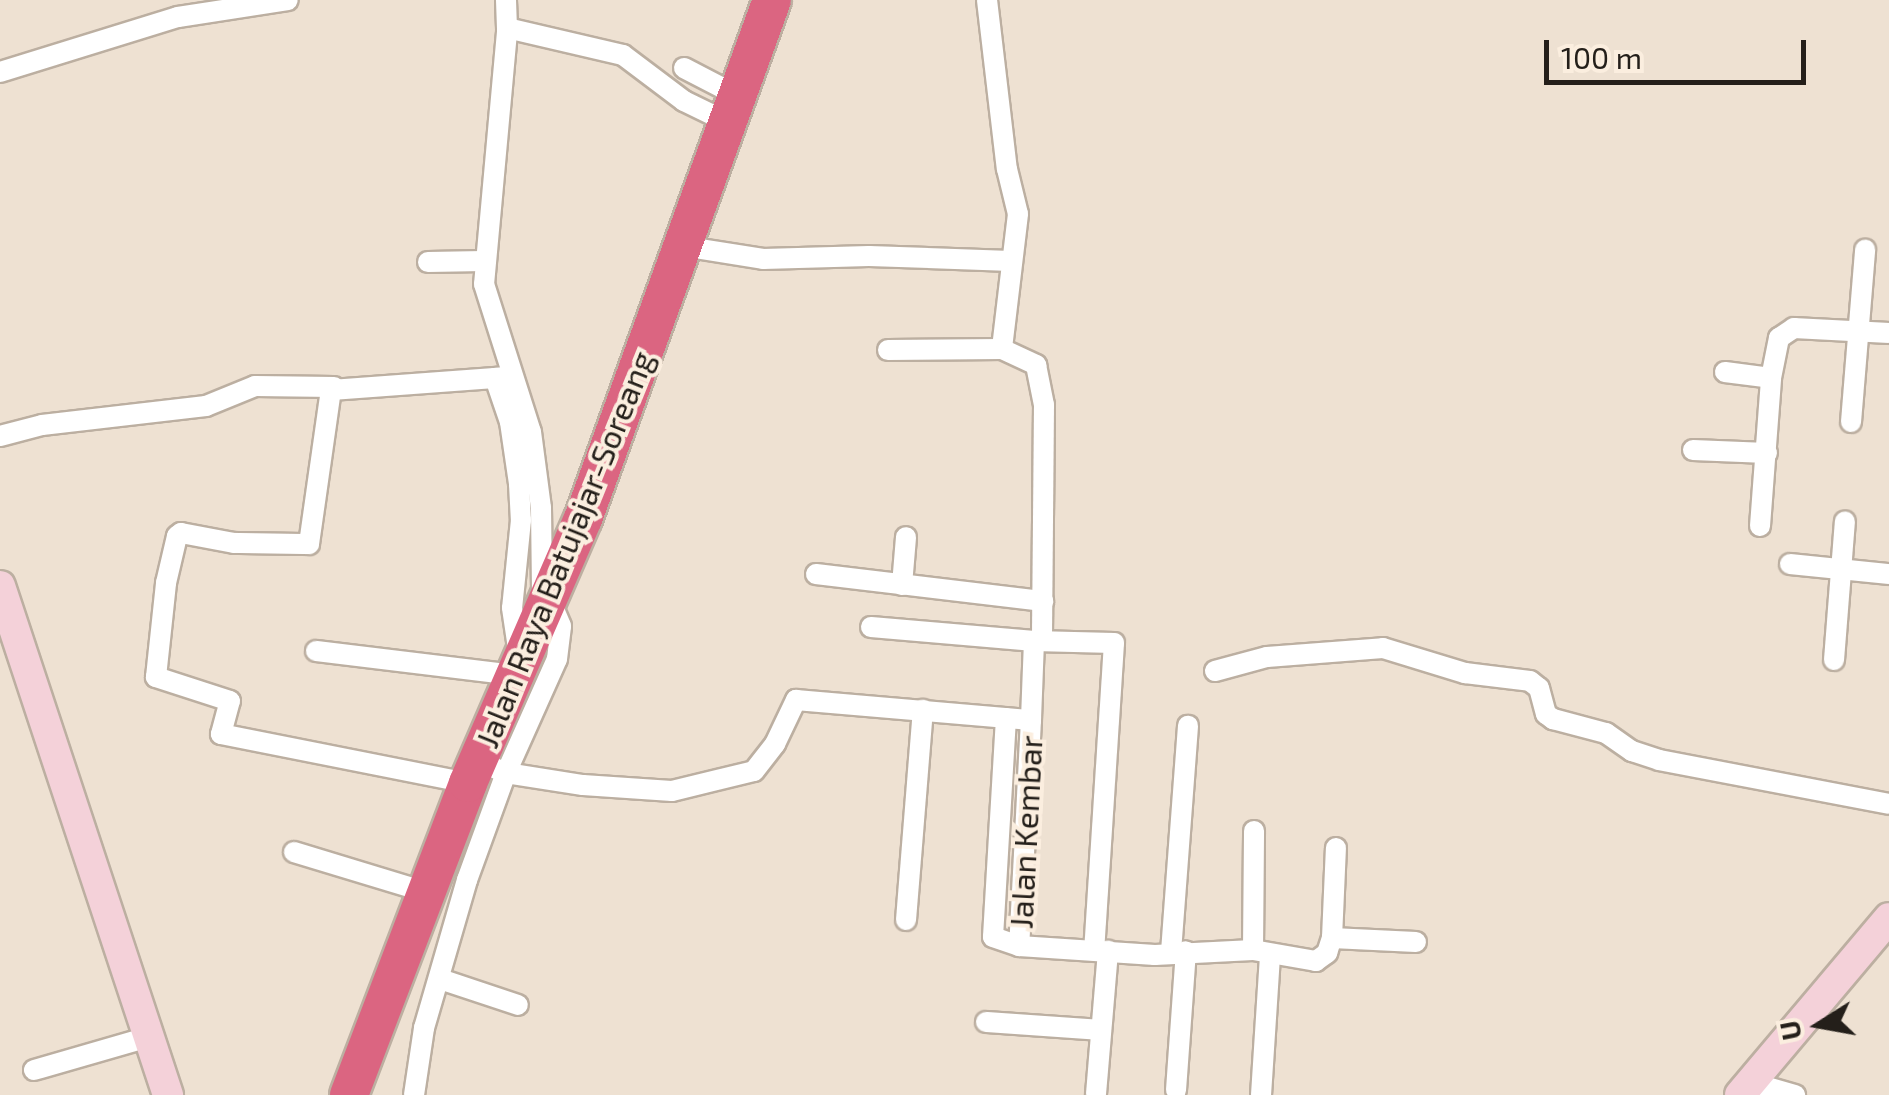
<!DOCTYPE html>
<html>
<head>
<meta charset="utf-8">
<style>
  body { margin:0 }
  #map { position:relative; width:1889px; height:1095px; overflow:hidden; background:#eee1d2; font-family:"Exo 2",sans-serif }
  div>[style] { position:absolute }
  .roads { filter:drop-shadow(2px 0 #bcafa1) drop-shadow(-2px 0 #bcafa1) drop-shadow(0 2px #bcafa1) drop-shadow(0 -2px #bcafa1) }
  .street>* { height:20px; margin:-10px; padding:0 10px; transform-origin:10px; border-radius:10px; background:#fff }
  .secondary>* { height:30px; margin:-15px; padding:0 15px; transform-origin:15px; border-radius:15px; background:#f4d1d9 }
  .highway>* { height:38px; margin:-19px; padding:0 19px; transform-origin:19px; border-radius:19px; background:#db6581 }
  span { translate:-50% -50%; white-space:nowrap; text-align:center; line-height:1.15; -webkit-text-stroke:8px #fbeedf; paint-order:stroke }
  .street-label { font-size:32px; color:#241f1a }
  .north { position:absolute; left:1769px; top:975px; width:100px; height:100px; -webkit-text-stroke:8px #fbeedf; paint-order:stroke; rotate:259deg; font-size:28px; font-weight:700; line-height:40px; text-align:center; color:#241f1a }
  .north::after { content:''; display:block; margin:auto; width:35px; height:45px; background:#241f1a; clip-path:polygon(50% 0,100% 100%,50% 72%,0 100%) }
  .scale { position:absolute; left:1544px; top:40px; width:262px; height:45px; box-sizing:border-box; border:5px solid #241f1a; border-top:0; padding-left:12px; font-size:30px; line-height:35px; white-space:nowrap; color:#241f1a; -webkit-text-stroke:8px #fbeedf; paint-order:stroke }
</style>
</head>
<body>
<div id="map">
  <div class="roads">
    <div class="street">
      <i style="left:506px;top:0;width:32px;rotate:88deg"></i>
      <i style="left:507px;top:32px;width:253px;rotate:95.2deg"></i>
      <i style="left:484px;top:284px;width:155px;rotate:72.4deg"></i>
      <i style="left:531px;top:432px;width:77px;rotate:82.5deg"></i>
      <i style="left:541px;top:508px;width:80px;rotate:89.3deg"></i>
      <i style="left:987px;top:0;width:170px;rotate:83.3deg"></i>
      <i style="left:1007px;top:169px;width:46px;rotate:76.3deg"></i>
      <i style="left:1018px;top:214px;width:136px;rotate:96.8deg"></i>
      <i style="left:507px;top:28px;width:119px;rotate:13.1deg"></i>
      <i style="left:623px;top:55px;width:76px;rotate:37deg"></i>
      <i style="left:684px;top:101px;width:48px;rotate:26deg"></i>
      <i style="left:684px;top:68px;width:59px;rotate:27.4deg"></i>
      <i style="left:0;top:72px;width:186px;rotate:-17.2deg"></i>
      <i style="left:178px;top:17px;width:111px;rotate:-8.8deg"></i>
      <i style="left:682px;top:246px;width:82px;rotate:9.1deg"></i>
      <i style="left:763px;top:259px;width:106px;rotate:-1.6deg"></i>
      <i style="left:869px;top:256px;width:142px;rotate:2deg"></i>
      <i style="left:428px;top:262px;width:56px;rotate:-1deg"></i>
      <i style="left:888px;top:350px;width:114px;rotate:-0.5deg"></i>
      <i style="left:1002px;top:349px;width:38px;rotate:25deg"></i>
      <i style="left:1036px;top:365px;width:41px;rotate:78.7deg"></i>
      <i style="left:1044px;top:405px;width:236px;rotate:90.5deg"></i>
      <i style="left:1725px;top:372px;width:46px;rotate:7.4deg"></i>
      <i style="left:505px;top:377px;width:10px;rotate:174deg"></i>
      <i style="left:495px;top:378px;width:46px;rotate:71.2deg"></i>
      <i style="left:510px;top:422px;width:63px;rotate:81.7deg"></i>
      <i style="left:519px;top:484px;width:36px;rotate:87deg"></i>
      <i style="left:521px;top:520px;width:88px;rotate:95.8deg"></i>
      <i style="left:512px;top:608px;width:48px;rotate:81.5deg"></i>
      <i style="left:1851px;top:422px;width:173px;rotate:-85.3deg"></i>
      <i style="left:0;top:436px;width:43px;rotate:-14.7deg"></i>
      <i style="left:42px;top:425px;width:165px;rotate:-6.6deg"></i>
      <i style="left:206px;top:406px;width:53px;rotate:-22.2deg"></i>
      <i style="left:255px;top:386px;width:79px;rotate:0.7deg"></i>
      <i style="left:1693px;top:450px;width:74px;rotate:2.3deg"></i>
      <i style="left:1760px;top:526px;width:148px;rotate:-85.7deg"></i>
      <i style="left:1771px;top:378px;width:41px;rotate:-78.7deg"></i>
      <i style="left:1779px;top:338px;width:18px;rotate:-34deg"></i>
      <i style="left:1794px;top:328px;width:95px;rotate:3deg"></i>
      <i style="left:1790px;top:564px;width:100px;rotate:5.8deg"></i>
      <i style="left:816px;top:574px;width:229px;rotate:6.8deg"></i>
      <i style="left:902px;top:585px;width:48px;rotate:-85.2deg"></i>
      <i style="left:871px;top:627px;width:164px;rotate:4.9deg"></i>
      <i style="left:1034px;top:641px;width:79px;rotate:92.2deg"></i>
      <i style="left:1034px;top:641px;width:80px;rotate:1.4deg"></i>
      <i style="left:1114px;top:643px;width:308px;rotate:93.7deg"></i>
      <i style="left:316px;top:651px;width:198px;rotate:6.9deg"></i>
      <i style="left:1834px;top:660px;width:139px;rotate:-85.5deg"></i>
      <i style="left:1215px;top:671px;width:54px;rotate:-15.1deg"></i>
      <i style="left:1267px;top:657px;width:116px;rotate:-4.4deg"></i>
      <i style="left:1383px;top:648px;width:86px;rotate:17deg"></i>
      <i style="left:1465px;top:673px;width:65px;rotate:7deg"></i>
      <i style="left:1530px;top:681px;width:11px;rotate:38deg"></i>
      <i style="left:1539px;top:688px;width:27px;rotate:75deg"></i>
      <i style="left:1546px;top:714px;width:9px;rotate:36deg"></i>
      <i style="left:1553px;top:719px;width:55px;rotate:14.8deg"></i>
      <i style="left:1606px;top:733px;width:32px;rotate:35deg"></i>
      <i style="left:1632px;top:751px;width:28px;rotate:18deg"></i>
      <i style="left:1659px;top:760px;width:234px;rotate:10.8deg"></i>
      <i style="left:1006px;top:718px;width:219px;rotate:93.4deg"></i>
      <i style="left:993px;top:937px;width:28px;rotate:19deg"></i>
      <i style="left:478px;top:761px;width:30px;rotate:23deg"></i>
      <i style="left:506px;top:773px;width:78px;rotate:8.9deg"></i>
      <i style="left:583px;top:785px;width:89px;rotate:3.9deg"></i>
      <i style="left:672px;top:791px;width:84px;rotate:-13.7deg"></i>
      <i style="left:754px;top:771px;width:34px;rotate:-52deg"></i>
      <i style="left:775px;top:744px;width:49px;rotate:-64.5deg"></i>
      <i style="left:796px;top:700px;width:236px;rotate:4.9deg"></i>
      <i style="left:1031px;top:720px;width:226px;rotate:93deg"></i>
      <i style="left:1019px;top:946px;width:136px;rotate:3.8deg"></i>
      <i style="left:1155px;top:955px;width:98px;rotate:-2.9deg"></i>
      <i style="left:1253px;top:950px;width:64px;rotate:9.9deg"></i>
      <i style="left:1316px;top:961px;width:14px;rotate:-36deg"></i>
      <i style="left:1327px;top:953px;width:16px;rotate:-72deg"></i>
      <i style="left:1332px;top:938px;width:90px;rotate:-87.5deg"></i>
      <i style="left:468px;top:783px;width:252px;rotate:-168.8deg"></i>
      <i style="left:221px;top:734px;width:34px;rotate:-75deg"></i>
      <i style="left:230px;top:701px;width:78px;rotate:-162deg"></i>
      <i style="left:156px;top:677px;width:95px;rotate:-83.9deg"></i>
      <i style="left:166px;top:583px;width:48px;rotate:-76.8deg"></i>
      <i style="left:177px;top:536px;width:5px;rotate:-37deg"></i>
      <i style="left:181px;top:533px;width:54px;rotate:10.7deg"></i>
      <i style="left:234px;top:543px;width:75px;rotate:0.8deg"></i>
      <i style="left:309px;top:544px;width:156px;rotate:-81.9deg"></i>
      <i style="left:331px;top:390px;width:164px;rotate:-4.2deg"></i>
      <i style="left:294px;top:852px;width:138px;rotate:16.9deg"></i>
      <i style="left:906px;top:920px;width:211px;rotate:-85.4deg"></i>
      <i style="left:1332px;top:938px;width:84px;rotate:2.7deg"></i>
      <i style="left:1253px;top:950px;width:119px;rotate:-89.5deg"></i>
      <i style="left:1171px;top:952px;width:227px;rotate:-85.7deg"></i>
      <i style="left:440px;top:979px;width:82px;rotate:18.4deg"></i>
      <i style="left:986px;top:1022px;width:113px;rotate:4deg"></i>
      <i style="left:34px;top:1070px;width:116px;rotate:-16.1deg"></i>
      <i style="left:1750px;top:1082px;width:47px;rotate:16.1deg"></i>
      <i style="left:1176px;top:1090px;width:139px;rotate:-85.9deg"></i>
      <i style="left:1096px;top:1094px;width:144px;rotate:-85.2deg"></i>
      <i style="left:414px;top:1095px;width:68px;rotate:-81.5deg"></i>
      <i style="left:424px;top:1028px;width:154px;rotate:-73.8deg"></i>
      <i style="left:467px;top:880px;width:114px;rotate:-70deg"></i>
      <i style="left:506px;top:773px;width:125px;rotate:-65.9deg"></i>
      <i style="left:557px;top:659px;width:33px;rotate:-83deg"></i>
      <i style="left:561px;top:626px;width:28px;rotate:-113deg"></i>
      <i style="left:1261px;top:1095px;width:139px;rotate:-86.3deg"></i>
    </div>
    <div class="secondary">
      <i style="left:0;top:586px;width:536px;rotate:71.73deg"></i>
      <i style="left:1740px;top:1095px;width:231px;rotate:-49.9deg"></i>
    </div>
    <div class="highway">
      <i style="left:349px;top:1095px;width:334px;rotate:-69.1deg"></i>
      <i style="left:468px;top:783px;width:288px;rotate:-66.5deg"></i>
      <i style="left:583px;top:519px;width:552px;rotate:-69.99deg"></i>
    </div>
  </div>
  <div class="street-label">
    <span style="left:564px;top:549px;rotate:-68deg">Jalan Raya Batujajar-Soreang</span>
    <span style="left:1025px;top:832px;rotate:-87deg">Jalan Kembar</span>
  </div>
  <div class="north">U</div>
  <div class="scale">100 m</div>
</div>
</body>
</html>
